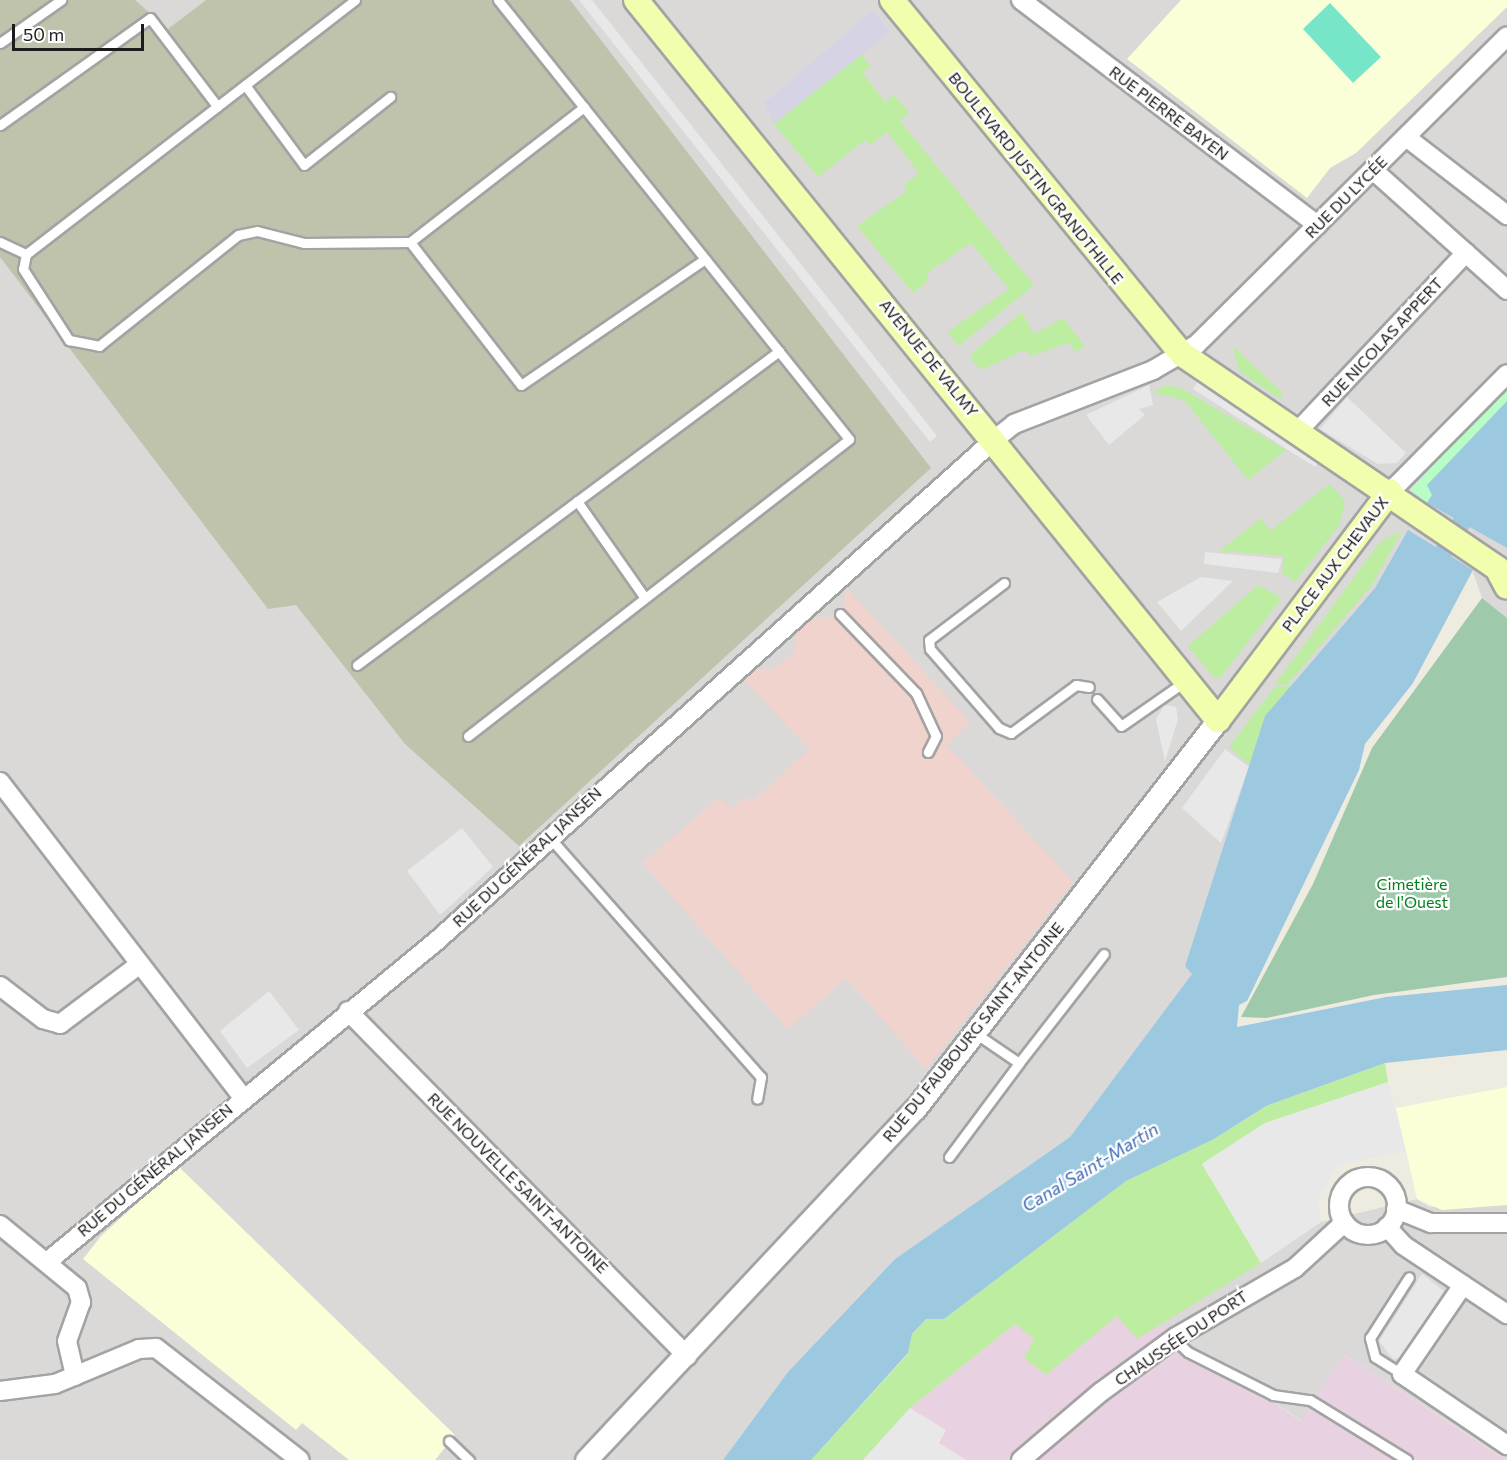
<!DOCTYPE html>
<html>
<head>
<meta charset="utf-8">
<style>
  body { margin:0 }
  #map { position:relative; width:1507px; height:1460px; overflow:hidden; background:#eeebe0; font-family:Commissioner,sans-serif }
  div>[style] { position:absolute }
  .residential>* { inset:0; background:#dad9d8 }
  .commercial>* { inset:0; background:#f1d3cd }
  .industrial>* { inset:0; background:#e8d1e1 }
  .education>* { inset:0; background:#faffd8 }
  .construction>* { inset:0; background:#c0c3ab }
  .grass>* { inset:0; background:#bdeda1 }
  .cemetery>* { inset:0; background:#9fc9ab }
  .park>* { inset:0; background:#b8fdc6 }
  .pitch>* { inset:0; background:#77e5c7 }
  .parking>* { inset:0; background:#e8e8e8 }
  .plaza>* { inset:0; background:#d6d4e4 }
  .water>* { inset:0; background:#9cc8e0 }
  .canal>* { height:18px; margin:-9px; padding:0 9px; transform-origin:9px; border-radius:9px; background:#9cc8e0 }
  .roads { filter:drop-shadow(2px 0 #a3a3a3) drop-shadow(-2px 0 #a3a3a3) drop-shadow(0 2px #a3a3a3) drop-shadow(0 -2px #a3a3a3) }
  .service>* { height:9px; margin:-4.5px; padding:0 4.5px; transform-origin:4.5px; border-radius:4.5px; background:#fff }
  .minor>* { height:18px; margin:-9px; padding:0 9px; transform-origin:9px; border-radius:9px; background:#fff }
  .minor>.ring { margin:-9px; padding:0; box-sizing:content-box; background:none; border:18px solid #fff; border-radius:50% }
  .tertiary>* { height:21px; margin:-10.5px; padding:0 10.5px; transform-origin:10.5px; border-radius:10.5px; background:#fff }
  .secondary>* { height:24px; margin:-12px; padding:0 12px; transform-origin:12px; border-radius:12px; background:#f1feae }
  span { translate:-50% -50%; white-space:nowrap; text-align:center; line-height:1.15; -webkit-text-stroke:4.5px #fff; paint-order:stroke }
  .street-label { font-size:16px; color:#1c1c1c }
  .park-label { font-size:16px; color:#03801c }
  .water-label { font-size:18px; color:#416cb2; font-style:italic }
  .scale { position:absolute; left:12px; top:24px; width:132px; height:27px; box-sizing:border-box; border:3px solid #1c1c1c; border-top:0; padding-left:8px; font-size:18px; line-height:21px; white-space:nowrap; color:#1c1c1c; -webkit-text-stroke:4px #fff; paint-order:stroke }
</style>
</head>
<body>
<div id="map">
  <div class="residential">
    <i style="clip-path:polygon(0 0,1507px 0,1507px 618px,1482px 598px,1472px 570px,1408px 531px,1375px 588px,1265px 716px,1185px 966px,1193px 973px,1070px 1137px,895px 1259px,788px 1372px,723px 1460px,0 1460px)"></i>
    <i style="clip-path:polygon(1417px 1199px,1429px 1207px,1507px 1205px,1507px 1460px,1345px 1355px,1302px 1421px,1160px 1327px,1321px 1222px)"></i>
  </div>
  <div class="commercial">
    <i style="clip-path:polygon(846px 587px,970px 722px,947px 745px,1073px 882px,926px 1069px,846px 978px,788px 1029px,643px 863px,720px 797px,731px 809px,746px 796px,752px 802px,809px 749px,744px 680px,754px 670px,774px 670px,795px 651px,795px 633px,812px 617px,831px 617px,844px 605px)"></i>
  </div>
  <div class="industrial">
    <i style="clip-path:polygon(1256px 1265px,1161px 1327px,1301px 1421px,1345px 1355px,1506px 1460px,863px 1460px,910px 1408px,1016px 1323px)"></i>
  </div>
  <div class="education">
    <i style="clip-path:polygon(1181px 0,1507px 0,1507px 7px,1356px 153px,1330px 168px,1307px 198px,1127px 59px)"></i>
    <i style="clip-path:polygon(1507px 1087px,1507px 1205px,1442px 1210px,1417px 1199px,1396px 1108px)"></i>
    <i style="clip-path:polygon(178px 1166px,455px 1435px,435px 1460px,349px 1460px,302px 1423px,296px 1430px,83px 1259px,101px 1236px)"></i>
  </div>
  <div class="construction">
    <i style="clip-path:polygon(0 0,135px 0,168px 29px,206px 0,570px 0,931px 468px,519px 846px,405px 744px,296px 605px,268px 609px,0 257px)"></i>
  </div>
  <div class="grass">
    <i style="clip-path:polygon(860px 51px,870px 66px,863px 73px,885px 102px,894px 95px,909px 112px,900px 121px,1034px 285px,959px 346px,947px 332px,1009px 289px,971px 243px,927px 273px,928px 281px,913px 293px,857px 226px,907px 191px,903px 186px,919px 173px,887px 132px,870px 145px,865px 140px,818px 177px,774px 124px)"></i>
    <i style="clip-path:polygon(1022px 312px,1034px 334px,1063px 318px,1085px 346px,1076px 352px,1068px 343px,1032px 356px,1025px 350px,980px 370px,969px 356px)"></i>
    <i style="clip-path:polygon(1232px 345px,1284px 394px,1280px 399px,1239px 371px)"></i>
    <i style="clip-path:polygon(1166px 385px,1181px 388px,1286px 450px,1248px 480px,1184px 400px,1153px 393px)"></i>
    <i style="clip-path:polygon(1329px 484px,1345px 501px,1340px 524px,1295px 582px,1282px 573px,1284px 556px,1219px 551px,1261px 518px,1270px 531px)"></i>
    <i style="clip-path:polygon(1402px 531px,1372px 585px,1288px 684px,1274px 686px,1380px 542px)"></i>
    <i style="clip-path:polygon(1258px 585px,1282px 598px,1220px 678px,1214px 678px,1188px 646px)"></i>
    <i style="clip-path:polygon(1288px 686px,1317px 690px,1259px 773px,1229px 747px,1274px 688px)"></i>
    <i style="clip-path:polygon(1385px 1063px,1388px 1082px,1265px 1123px,1202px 1164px,1261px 1263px,1137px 1339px,1117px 1316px,1046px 1375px,1024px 1358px,1034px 1339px,1015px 1324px,910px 1408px,863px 1460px,811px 1460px,908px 1354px,912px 1334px,926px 1319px,944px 1319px,1126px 1181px,1214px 1139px,1266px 1106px)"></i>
  </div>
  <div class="cemetery">
    <i style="clip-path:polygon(1482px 598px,1507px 618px,1507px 977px,1374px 995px,1266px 1018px,1241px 1017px,1313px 884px,1372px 748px)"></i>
  </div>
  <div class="park">
    <i style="clip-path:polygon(1507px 386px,1507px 402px,1427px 503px,1410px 490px)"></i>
  </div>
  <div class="pitch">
    <i style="clip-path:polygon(1330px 3px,1381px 57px,1353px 83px,1303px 29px)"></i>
  </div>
  <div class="parking">
    <i style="clip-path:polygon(579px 0,592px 0,937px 436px,930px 442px)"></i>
    <i style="clip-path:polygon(1200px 378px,1322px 456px,1315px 467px,1193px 389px)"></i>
    <i style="clip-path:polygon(1149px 385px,1153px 405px,1139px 409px,1145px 415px,1109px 445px,1086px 415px)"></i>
    <i style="clip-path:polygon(1347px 397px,1406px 453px,1397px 463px,1378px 464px,1320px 429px)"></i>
    <i style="clip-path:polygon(1205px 552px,1282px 559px,1278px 573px,1204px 564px)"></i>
    <i style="clip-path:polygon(1201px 577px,1233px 581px,1181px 631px,1157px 602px)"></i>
    <i style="clip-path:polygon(1164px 705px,1176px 707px,1178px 719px,1165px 761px,1156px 720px)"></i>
    <i style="clip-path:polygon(1225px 749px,1249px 767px,1221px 843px,1182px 808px)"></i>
    <i style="clip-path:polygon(462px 828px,493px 867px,440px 915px,407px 871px)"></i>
    <i style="clip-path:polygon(269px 991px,299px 1030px,247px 1068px,220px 1031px)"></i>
    <i style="clip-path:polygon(1388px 1082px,1406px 1151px,1336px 1166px,1318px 1201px,1321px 1222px,1261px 1263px,1202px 1164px,1265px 1123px)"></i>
    <i style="clip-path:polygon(1422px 1274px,1444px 1291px,1400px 1358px,1393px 1359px,1379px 1341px)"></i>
    <i style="clip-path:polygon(910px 1408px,946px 1430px,939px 1443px,966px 1460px,863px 1460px)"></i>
  </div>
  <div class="plaza">
    <i style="clip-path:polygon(873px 10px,890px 32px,774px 124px,764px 103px)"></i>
  </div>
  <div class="water">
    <i style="clip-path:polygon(1507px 401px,1507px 548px,1427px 503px,1432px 495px,1427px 485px)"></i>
    <i style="clip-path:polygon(1408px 530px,1473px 570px,1413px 683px,1365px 744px,1359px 770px,1247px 1001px,1239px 1005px,1237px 1027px,1386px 997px,1507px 985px,1507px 1050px,1385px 1063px,1266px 1106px,1214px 1139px,1126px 1181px,944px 1319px,926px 1319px,912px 1334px,908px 1353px,811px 1460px,723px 1460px,788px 1372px,895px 1259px,1070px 1137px,1192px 974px,1185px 966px,1265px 716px,1375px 588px)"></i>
  </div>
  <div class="canal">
    <i style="left:1432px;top:570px;width:57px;rotate:-58deg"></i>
    <i style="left:1462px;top:522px;width:64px;rotate:-45.6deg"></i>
  </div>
  <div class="roads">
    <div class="service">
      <i style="left:355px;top:0;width:416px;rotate:142.3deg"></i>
      <i style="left:26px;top:254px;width:15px;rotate:101deg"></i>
      <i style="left:23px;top:269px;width:85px;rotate:57.1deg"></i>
      <i style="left:69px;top:340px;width:31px;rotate:11deg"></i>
      <i style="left:99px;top:346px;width:178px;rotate:-38.6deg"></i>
      <i style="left:238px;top:235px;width:19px;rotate:-12deg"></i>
      <i style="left:257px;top:231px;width:49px;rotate:14.3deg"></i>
      <i style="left:304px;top:243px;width:106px;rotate:-0.5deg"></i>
      <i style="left:0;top:43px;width:75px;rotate:-35.2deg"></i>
      <i style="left:245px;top:85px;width:99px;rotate:53.6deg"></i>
      <i style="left:304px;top:165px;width:110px;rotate:-38.3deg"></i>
      <i style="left:584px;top:107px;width:220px;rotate:142.2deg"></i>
      <i style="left:410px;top:242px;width:181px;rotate:52.2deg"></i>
      <i style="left:521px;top:385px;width:223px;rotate:-34.4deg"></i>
      <i style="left:0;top:125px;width:184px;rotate:-35.5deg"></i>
      <i style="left:150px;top:18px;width:111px;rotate:52.7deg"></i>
      <i style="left:0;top:242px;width:29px;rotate:25deg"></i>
      <i style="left:577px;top:501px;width:118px;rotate:55deg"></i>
      <i style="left:1004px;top:583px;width:94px;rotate:142.8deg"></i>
      <i style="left:929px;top:640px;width:9px;rotate:84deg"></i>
      <i style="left:930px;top:649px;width:105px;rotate:48.9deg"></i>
      <i style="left:999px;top:728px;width:13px;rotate:23deg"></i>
      <i style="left:1011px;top:733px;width:81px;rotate:-36.4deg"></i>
      <i style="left:1076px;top:685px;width:13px;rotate:9deg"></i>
      <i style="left:840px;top:614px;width:110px;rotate:46.1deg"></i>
      <i style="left:916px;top:693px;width:47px;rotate:65.1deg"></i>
      <i style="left:936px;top:736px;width:18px;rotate:117deg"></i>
      <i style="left:357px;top:665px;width:526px;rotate:-36.65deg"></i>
      <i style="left:1097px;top:699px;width:36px;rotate:48deg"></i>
      <i style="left:1121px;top:726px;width:77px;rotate:-34.9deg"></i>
      <i style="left:468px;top:736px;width:483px;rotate:-37.9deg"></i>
      <i style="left:849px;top:439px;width:562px;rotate:-128.64deg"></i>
      <i style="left:550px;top:838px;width:319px;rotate:48.6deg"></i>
      <i style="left:761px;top:1077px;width:22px;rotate:100deg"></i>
      <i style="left:1019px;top:1063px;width:138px;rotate:-52.1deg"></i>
      <i style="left:949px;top:1157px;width:117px;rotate:-53.3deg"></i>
      <i style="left:1019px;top:1063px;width:53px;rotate:-145.7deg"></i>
      <i style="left:1174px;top:1339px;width:19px;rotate:43deg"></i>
      <i style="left:1188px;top:1352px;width:95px;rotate:26.8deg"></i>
      <i style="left:1273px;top:1395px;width:37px;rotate:8deg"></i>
      <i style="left:1310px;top:1400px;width:114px;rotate:31.7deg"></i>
      <i style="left:1402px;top:1374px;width:32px;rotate:-148deg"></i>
      <i style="left:1375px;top:1357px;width:20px;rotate:-105deg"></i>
      <i style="left:1370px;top:1338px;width:72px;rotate:-57.4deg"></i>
      <i style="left:449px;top:1441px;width:28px;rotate:44deg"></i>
    </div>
    <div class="minor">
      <i style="left:1021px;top:0;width:372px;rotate:37.2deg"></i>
      <i style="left:1406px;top:137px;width:128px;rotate:37.7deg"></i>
      <i style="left:1373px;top:170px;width:180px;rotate:41.8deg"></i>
      <i style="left:1298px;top:431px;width:245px;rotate:-46.7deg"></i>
      <i style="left:1390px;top:492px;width:166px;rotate:-45.2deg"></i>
      <i style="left:0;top:782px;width:396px;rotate:52.4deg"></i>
      <i style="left:0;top:986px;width:54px;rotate:37.5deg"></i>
      <i style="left:43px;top:1019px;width:18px;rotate:16deg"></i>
      <i style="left:60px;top:1024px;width:100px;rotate:-36.9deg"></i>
      <i style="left:348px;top:1011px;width:484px;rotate:45.5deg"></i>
      <i class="ring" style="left:1339px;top:1177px;width:40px;height:40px"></i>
      <i style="left:1396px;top:1209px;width:38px;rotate:22deg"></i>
      <i style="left:1431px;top:1223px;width:76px"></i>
      <i style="left:0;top:1225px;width:99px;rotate:39.3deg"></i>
      <i style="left:77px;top:1288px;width:15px;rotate:74deg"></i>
      <i style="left:81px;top:1302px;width:41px;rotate:109.7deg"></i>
      <i style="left:67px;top:1341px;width:36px;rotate:77deg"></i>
      <i style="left:1387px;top:1227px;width:24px;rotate:48deg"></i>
      <i style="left:1403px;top:1245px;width:125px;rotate:33.6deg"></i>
      <i style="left:47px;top:1262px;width:499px;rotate:-39.5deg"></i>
      <i style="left:432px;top:945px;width:757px;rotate:-41.95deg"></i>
      <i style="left:995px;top:439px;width:24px;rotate:-38deg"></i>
      <i style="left:1014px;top:424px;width:149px;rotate:-21.2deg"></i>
      <i style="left:1153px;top:370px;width:50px;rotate:-30.2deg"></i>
      <i style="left:1196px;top:345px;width:438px;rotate:-44.8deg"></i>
      <i style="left:1463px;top:1285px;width:108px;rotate:124.4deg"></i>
      <i style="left:1402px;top:1374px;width:127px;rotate:34.1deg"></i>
      <i style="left:0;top:1391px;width:55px;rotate:-7.3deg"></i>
      <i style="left:55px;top:1384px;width:91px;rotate:-22.6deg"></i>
      <i style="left:139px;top:1349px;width:17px;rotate:-3deg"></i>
      <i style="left:156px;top:1348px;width:182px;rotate:37.9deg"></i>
      <i style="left:1021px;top:1460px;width:105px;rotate:-40.4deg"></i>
      <i style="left:1101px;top:1392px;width:93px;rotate:-36.3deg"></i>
      <i style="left:1176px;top:1337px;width:138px;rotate:-30.1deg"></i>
      <i style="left:1295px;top:1268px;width:67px;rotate:-42.6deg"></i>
    </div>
    <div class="tertiary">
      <i style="left:586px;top:1460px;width:481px;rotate:-46.9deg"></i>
      <i style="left:915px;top:1109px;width:493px;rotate:-52.1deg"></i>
    </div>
    <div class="secondary">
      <i style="left:636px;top:0;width:926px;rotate:51.05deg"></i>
      <i style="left:1218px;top:720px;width:286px;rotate:-53deg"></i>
      <i style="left:892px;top:0;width:458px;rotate:50.7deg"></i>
      <i style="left:1182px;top:354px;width:381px;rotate:34.2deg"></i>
      <i style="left:1497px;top:568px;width:21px;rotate:62deg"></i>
    </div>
  </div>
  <div class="street-label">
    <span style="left:1169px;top:113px;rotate:37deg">RUE PIERRE BAYEN</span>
    <span style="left:1036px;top:178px;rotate:51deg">BOULEVARD JUSTIN GRANDTHILLE</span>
    <span style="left:1346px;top:197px;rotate:-45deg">RUE DU LYCÉE</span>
    <span style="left:1382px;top:342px;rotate:-47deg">RUE NICOLAS APPERT</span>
    <span style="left:929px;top:358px;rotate:51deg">AVENUE DE VALMY</span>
    <span style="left:1335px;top:564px;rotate:-53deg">PLACE AUX CHEVAUX</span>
    <span style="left:527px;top:857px;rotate:-43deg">RUE DU GÉNÉRAL JANSEN</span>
    <span style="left:973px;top:1032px;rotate:-51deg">RUE DU FAUBOURG SAINT-ANTOINE</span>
    <span style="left:155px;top:1170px;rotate:-40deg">RUE DU GÉNÉRAL JANSEN</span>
    <span style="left:518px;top:1183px;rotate:45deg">RUE NOUVELLE SAINT-ANTOINE</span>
    <span style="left:1181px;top:1338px;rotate:-34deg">CHAUSSÉE DU PORT</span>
  </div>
  <div class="park-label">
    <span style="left:1412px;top:893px">Cimetière<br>de l'Ouest</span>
  </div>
  <div class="water-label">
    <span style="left:1090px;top:1167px;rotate:-31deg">Canal Saint-Martin</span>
  </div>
  <div class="scale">50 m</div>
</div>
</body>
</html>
